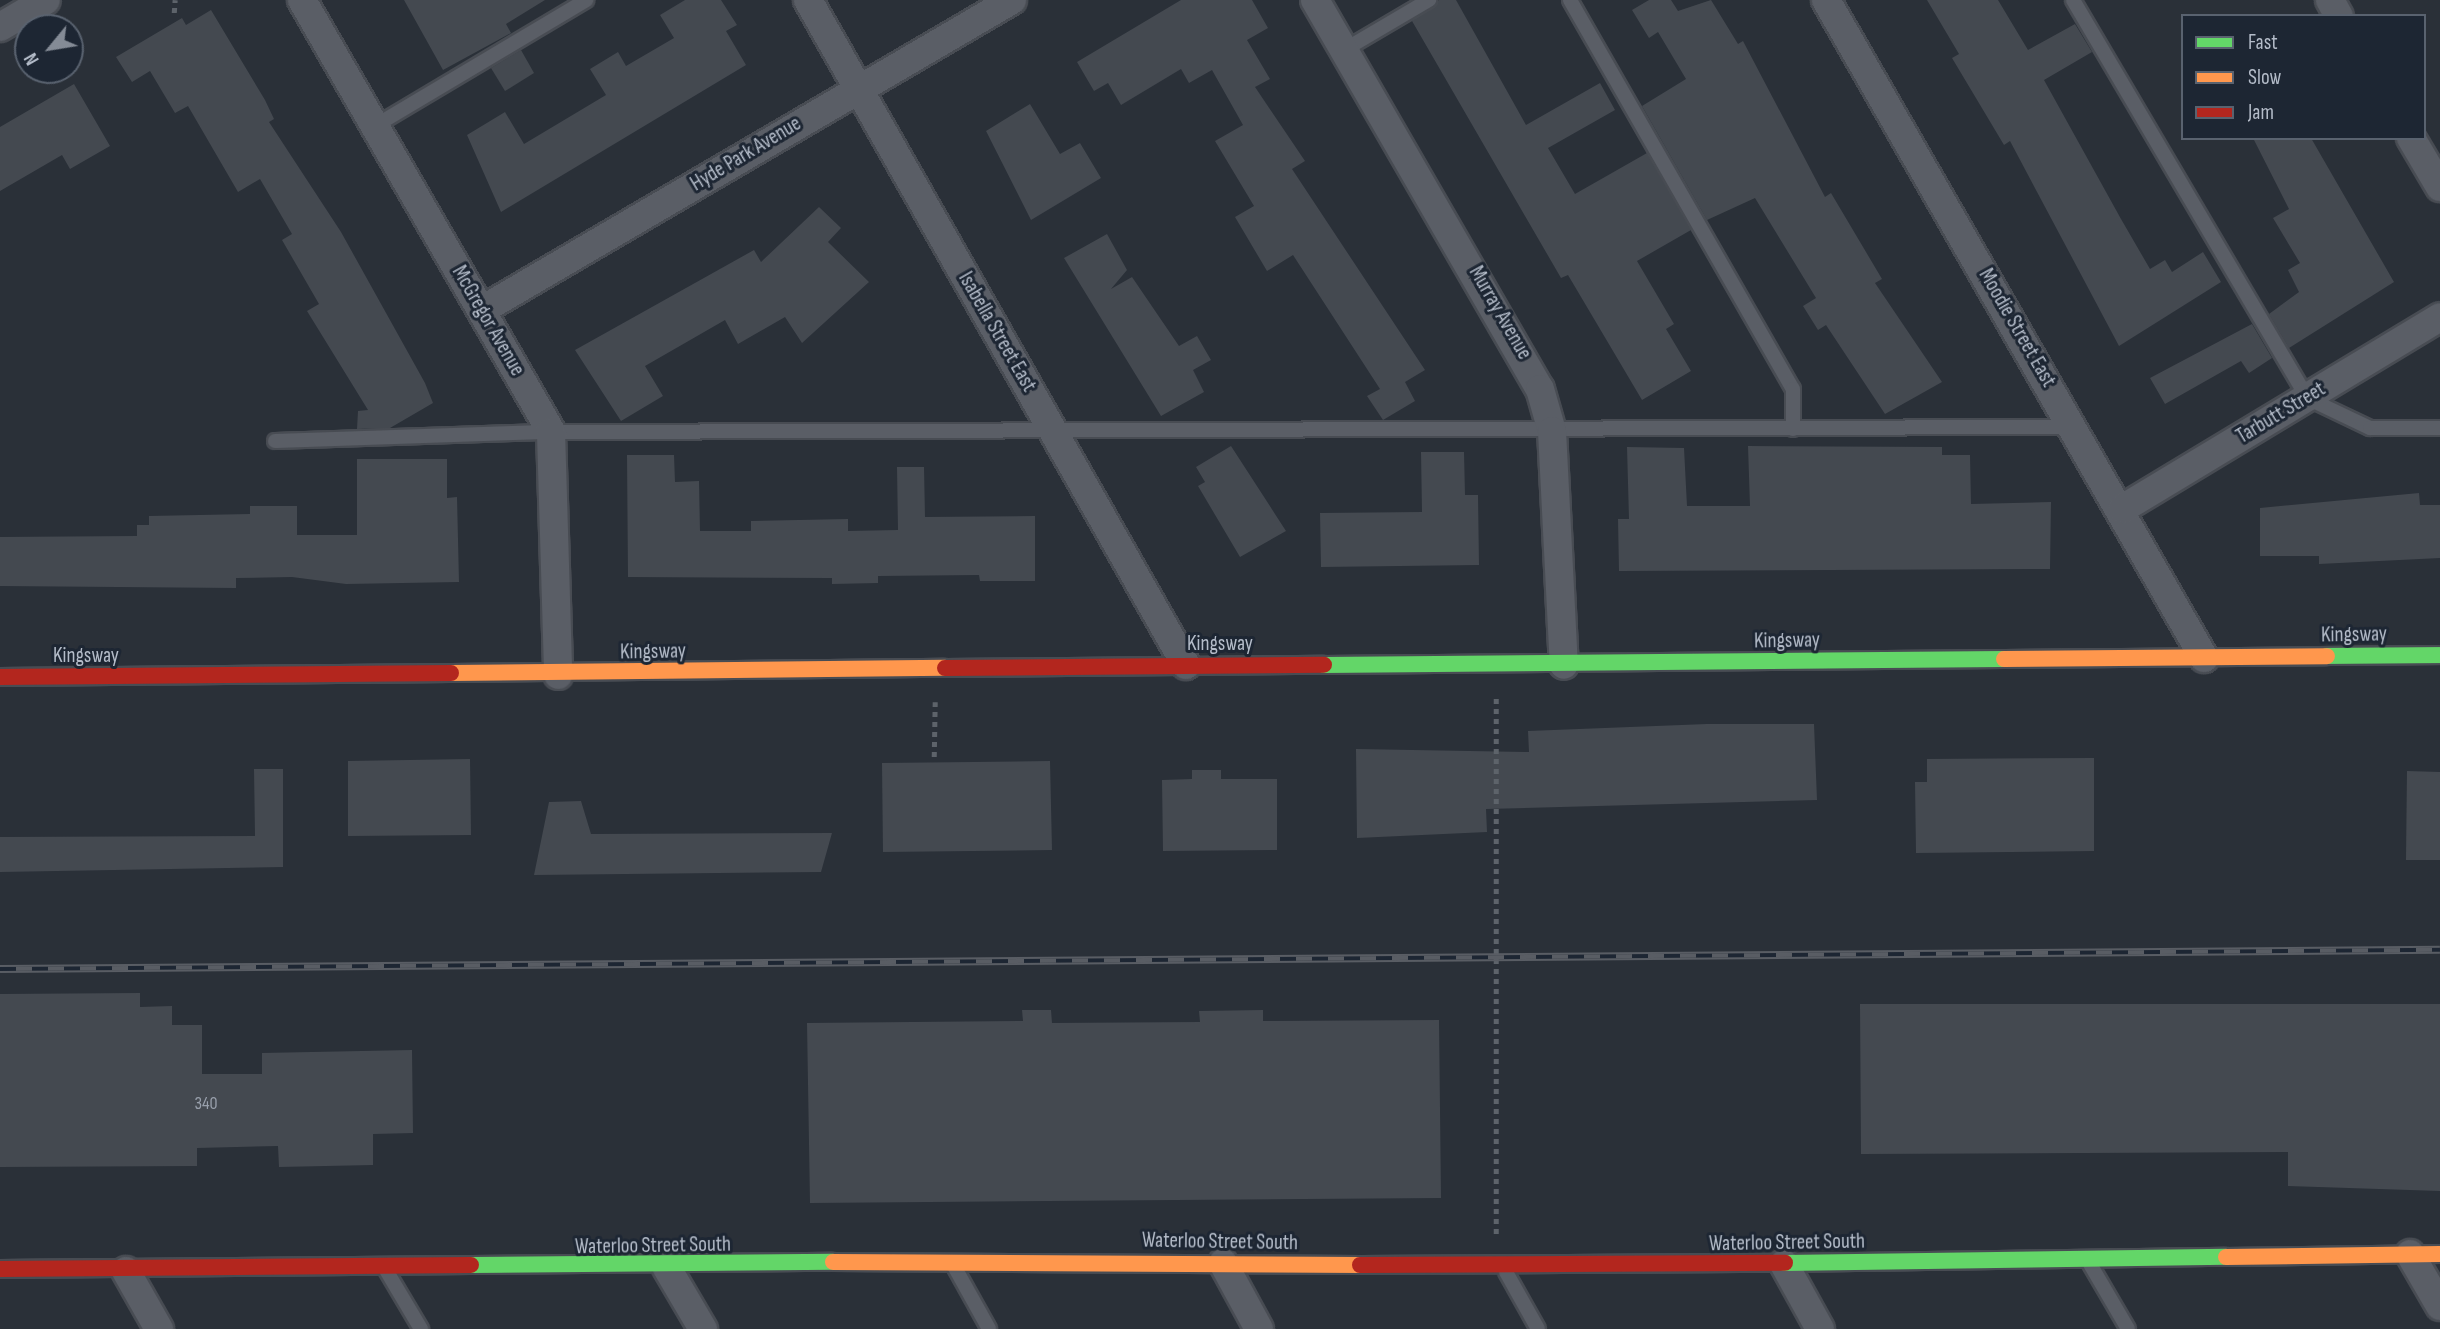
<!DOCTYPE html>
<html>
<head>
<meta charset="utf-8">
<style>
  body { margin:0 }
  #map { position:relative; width:2440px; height:1329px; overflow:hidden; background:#2a3038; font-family:"Sofia Sans Condensed",sans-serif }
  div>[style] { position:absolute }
  .building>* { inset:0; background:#444950 }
  .path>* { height:4.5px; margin-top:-2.25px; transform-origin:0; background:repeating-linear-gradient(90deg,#5d636a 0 5px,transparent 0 10px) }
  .roads { filter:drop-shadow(2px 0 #484c53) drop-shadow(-2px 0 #484c53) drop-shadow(0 2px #484c53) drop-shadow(0 -2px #484c53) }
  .lane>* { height:14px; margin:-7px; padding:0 7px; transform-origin:7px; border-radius:7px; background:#5a5e66 }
  .street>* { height:28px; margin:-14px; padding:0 14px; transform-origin:14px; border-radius:14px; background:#5a5e66 }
  .fast>* { height:16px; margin:-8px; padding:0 8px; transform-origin:8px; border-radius:8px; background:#63d668 }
  .slow>* { height:16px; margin:-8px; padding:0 8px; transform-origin:8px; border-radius:8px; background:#ff974d }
  .jam>* { height:16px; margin:-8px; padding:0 8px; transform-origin:8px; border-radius:8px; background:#b3261e }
  .rail>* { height:8px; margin-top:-4px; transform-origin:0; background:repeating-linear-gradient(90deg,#1d2633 0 16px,#595d64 0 32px); box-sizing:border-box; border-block:2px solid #595d64 }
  span { translate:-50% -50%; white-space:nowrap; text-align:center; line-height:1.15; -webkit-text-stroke:6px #1d2633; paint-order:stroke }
  .number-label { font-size:18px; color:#989fab }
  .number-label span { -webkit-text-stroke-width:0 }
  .street-label { font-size:21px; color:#b4bcc9 }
  .legend { position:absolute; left:2181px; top:14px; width:245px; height:126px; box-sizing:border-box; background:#1d2633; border:2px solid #59626f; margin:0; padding:9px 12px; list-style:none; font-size:21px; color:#b4bcc9 }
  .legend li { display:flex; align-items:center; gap:14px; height:35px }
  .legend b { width:35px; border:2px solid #59626f }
  .north { position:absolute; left:14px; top:14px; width:70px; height:70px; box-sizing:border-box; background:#1d2633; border:2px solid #59626f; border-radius:50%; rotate:240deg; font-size:19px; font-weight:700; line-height:28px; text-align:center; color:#b4bcc9 }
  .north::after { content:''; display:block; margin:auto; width:24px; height:32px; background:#848b96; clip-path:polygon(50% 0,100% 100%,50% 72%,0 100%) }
</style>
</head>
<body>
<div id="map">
  <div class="building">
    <i style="clip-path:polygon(404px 0,545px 0,506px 24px,511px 33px,443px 70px)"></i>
    <i style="clip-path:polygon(685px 0,721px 0,737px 25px,726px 31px,746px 65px,501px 212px,467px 135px,505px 112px,524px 144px,606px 95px,590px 69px,618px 52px,626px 66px,674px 38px,660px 15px)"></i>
    <i style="clip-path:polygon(1181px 0,1252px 0,1268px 28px,1247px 40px,1270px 79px,1255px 87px,1305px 161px,1292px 169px,1425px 370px,1405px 382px,1415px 401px,1383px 420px,1367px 396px,1380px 389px,1293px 255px,1267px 271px,1235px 217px,1254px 206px,1215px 141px,1243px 125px,1212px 70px,1189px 83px,1181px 69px,1121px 105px,1108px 83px,1094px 91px,1077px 62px)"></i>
    <i style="clip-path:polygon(1439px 0,1456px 0,1526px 125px,1600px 83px,1615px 110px,1548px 148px,1575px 194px,1647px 153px,1691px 230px,1637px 261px,1674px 324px,1666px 329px,1691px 371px,1642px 400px,1568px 275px,1561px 278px,1412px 21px)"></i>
    <i style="clip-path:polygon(1649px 0,1671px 0,1678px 11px,1711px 0,1738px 44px,1743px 41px,1825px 197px,1831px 193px,1882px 279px,1875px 283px,1942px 382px,1885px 414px,1826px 325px,1818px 330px,1803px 306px,1816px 298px,1755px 198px,1707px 220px,1642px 106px,1686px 79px,1658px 32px,1649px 38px,1632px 10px)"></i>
    <i style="clip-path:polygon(1927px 0,1998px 0,2028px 50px,2075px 24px,2092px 52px,2044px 80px,2121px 219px,2150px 269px,2165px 260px,2172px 272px,2203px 252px,2221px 282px,2119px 346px,2010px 141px,2004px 145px,1952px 58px,1959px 54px)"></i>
    <i style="clip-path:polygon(211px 10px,265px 100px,274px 119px,269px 122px,341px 232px,425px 383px,433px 403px,390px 428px,357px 429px,358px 411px,368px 410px,307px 311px,319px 304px,282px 240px,292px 234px,260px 179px,238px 192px,188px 106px,175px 113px,150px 71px,132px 82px,116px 57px,182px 18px,186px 25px)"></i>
    <i style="clip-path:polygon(521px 50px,534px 73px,505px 91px,491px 68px)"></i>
    <i style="clip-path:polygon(74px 84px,110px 146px,70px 169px,62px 155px,0 191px,0 127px)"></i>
    <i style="clip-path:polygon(1030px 104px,1060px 154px,1080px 143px,1101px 178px,1031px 220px,986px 131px)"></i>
    <i style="clip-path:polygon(2253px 138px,2311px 138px,2394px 282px,2289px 348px,2269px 314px,2299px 292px,2288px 270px,2300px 263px,2273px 218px,2289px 209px)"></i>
    <i style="clip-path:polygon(819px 207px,841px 228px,828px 242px,869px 282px,802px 343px,785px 317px,738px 344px,725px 320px,645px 366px,663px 396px,621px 421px,575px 350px,754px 250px,761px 262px)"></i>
    <i style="clip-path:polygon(1107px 234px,1127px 270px,1111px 289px,1132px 277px,1179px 346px,1197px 336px,1211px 360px,1193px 370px,1204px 392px,1161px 416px,1064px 258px)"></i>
    <i style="clip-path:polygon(2252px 324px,2272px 358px,2249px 373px,2241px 361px,2165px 404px,2150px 378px)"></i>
    <i style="clip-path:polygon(1231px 446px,1286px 531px,1240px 557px,1198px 486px,1205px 482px,1196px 467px)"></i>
    <i style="clip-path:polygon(1748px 446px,1942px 447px,1942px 455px,1970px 455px,1971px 504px,2051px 502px,2050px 569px,1619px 571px,1618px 519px,1629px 519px,1627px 447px,1684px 448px,1687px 506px,1750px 506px)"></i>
    <i style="clip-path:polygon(1421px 452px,1464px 452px,1465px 495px,1478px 495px,1479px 565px,1321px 567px,1320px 513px,1422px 512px)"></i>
    <i style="clip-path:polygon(627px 455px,674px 455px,675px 482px,699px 481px,700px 531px,751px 531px,751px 521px,848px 519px,848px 531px,898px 530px,897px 467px,924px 467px,925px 517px,1035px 516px,1035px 581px,980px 581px,979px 575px,878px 576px,878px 583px,832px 584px,832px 578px,628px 577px)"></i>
    <i style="clip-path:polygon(357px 459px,447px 459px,447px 498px,457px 497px,459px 582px,346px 584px,292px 577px,236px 578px,236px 588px,0 586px,0 537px,137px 536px,137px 525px,149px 525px,149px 516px,250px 514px,250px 506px,297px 506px,297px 535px,357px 535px)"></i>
    <i style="clip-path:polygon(2419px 493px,2420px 505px,2440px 505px,2440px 558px,2319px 564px,2319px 556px,2260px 556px,2260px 508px)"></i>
    <i style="clip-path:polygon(1707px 724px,1814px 724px,1817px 800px,1486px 809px,1487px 832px,1357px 838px,1356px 749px,1529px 752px,1528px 731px)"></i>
    <i style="clip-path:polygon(2094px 758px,2094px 851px,1916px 853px,1915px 782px,1927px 782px,1927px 759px)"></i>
    <i style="clip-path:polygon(470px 759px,471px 835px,348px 836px,348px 761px)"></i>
    <i style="clip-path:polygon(1050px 761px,1052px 850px,883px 852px,882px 763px)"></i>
    <i style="clip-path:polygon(254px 769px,283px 769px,283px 867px,0 872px,0 837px,255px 836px)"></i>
    <i style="clip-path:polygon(1192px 770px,1221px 770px,1221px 779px,1277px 779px,1277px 850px,1163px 851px,1162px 780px,1192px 779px)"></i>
    <i style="clip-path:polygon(2407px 771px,2440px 772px,2440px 860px,2406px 860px)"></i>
    <i style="clip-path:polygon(581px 801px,591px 834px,832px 833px,821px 872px,534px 875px,549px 802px)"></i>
    <i style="clip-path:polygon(140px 993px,140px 1007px,172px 1006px,172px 1025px,202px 1025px,202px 1074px,262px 1074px,262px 1053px,412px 1050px,413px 1133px,373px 1134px,373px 1165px,279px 1167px,278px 1146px,197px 1148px,197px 1166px,0 1167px,0 994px)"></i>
    <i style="clip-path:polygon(1860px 1004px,2440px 1004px,2440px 1191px,2288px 1186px,2288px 1152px,1861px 1154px)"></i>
    <i style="clip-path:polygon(1022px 1010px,1051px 1010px,1052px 1023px,1200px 1022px,1199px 1011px,1263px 1010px,1263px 1021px,1439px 1020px,1441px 1198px,810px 1203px,807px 1023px,1023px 1021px)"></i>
  </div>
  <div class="path">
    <i style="left:174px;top:13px;width:13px;rotate:-86deg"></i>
    <i style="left:934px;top:757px;width:55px;rotate:-89deg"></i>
    <i style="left:1496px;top:1234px;width:537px;rotate:-90deg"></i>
  </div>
  <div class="roads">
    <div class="lane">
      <i style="left:1570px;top:0;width:448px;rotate:60.2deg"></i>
      <i style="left:1793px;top:389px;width:40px;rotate:90deg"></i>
      <i style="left:2073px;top:0;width:462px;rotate:59.5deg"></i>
      <i style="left:2307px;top:398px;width:70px;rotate:25.5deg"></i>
      <i style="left:2370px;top:428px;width:70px"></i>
      <i style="left:1344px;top:50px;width:99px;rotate:-30.5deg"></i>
      <i style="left:375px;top:126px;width:246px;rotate:-30.8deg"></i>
      <i style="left:275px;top:441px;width:276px;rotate:-1.9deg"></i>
      <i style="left:551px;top:432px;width:1522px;rotate:-0.19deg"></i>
      <i style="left:2090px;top:1264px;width:75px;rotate:59.7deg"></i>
      <i style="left:954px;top:1266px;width:72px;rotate:60.9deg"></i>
      <i style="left:386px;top:1270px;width:69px;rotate:59.3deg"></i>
      <i style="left:1506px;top:1272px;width:65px;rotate:60.7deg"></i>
    </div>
    <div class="street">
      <i style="left:302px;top:0;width:499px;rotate:60deg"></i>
      <i style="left:551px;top:432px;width:243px;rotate:88.3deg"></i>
      <i style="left:808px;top:0;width:765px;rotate:60.39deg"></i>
      <i style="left:1315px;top:0;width:449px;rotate:60deg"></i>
      <i style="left:1540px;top:389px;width:44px;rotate:74.1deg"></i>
      <i style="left:1552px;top:431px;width:234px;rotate:87.1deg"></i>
      <i style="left:1826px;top:0;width:759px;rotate:60.12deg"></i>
      <i style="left:2330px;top:0;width:18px;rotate:61deg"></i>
      <i style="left:0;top:27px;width:53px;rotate:-30.4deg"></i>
      <i style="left:2411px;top:138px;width:57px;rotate:59.4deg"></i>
      <i style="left:482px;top:310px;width:614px;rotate:-30.32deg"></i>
      <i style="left:2122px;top:509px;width:371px;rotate:-31.1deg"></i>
      <i style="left:2410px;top:1254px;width:60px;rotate:60deg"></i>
      <i style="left:1223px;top:1263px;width:75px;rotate:61.4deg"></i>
      <i style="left:1784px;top:1264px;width:74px;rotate:61deg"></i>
      <i style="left:667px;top:1268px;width:71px;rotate:59.5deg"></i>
      <i style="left:126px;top:1271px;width:67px;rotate:60.4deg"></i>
    </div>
    <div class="fast">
      <i style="left:2327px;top:656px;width:113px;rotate:-0.5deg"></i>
      <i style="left:1324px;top:665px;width:680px;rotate:-0.51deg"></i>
      <i style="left:1785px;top:1263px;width:441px;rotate:-0.8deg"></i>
      <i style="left:471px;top:1265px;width:362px;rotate:-0.5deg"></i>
    </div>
    <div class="slow">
      <i style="left:2004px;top:659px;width:323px;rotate:-0.5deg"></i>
      <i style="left:451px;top:673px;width:494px;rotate:-0.6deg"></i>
      <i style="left:2226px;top:1257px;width:214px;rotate:-0.8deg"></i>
      <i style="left:833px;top:1262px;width:527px;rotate:0.33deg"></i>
    </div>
    <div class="jam">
      <i style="left:945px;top:668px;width:379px;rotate:-0.5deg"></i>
      <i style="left:0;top:677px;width:451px;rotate:-0.5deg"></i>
      <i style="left:1360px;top:1265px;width:425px;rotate:-0.3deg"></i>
      <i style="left:0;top:1269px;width:471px;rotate:-0.5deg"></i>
    </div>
  </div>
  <div class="rail">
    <i style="left:0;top:969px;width:2440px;rotate:-0.45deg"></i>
  </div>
  <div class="number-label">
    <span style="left:206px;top:1104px">340</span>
  </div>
  <div class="street-label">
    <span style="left:746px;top:154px;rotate:-31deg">Hyde Park Avenue</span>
    <span style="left:1500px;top:313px;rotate:60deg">Murray Avenue</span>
    <span style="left:488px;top:321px;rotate:60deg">McGregor Avenue</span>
    <span style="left:2017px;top:328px;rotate:60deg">Moodie Street East</span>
    <span style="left:997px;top:332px;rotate:60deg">Isabella Street East</span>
    <span style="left:2281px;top:413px;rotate:-31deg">Tarbutt Street</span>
    <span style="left:2354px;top:635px;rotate:-1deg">Kingsway</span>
    <span style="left:1787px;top:641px;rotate:-1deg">Kingsway</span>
    <span style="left:1220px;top:644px">Kingsway</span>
    <span style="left:653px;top:652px;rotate:-1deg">Kingsway</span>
    <span style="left:86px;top:656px">Kingsway</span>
    <span style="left:1220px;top:1242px;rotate:1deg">Waterloo Street South</span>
    <span style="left:1787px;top:1243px;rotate:-1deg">Waterloo Street South</span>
    <span style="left:653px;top:1246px;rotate:-1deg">Waterloo Street South</span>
  </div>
  <ul class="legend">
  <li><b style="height:9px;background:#63d668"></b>Fast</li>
  <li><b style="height:9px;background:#ff974d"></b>Slow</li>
  <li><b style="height:9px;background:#b3261e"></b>Jam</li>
  </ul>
  <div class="north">N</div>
</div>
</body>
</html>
